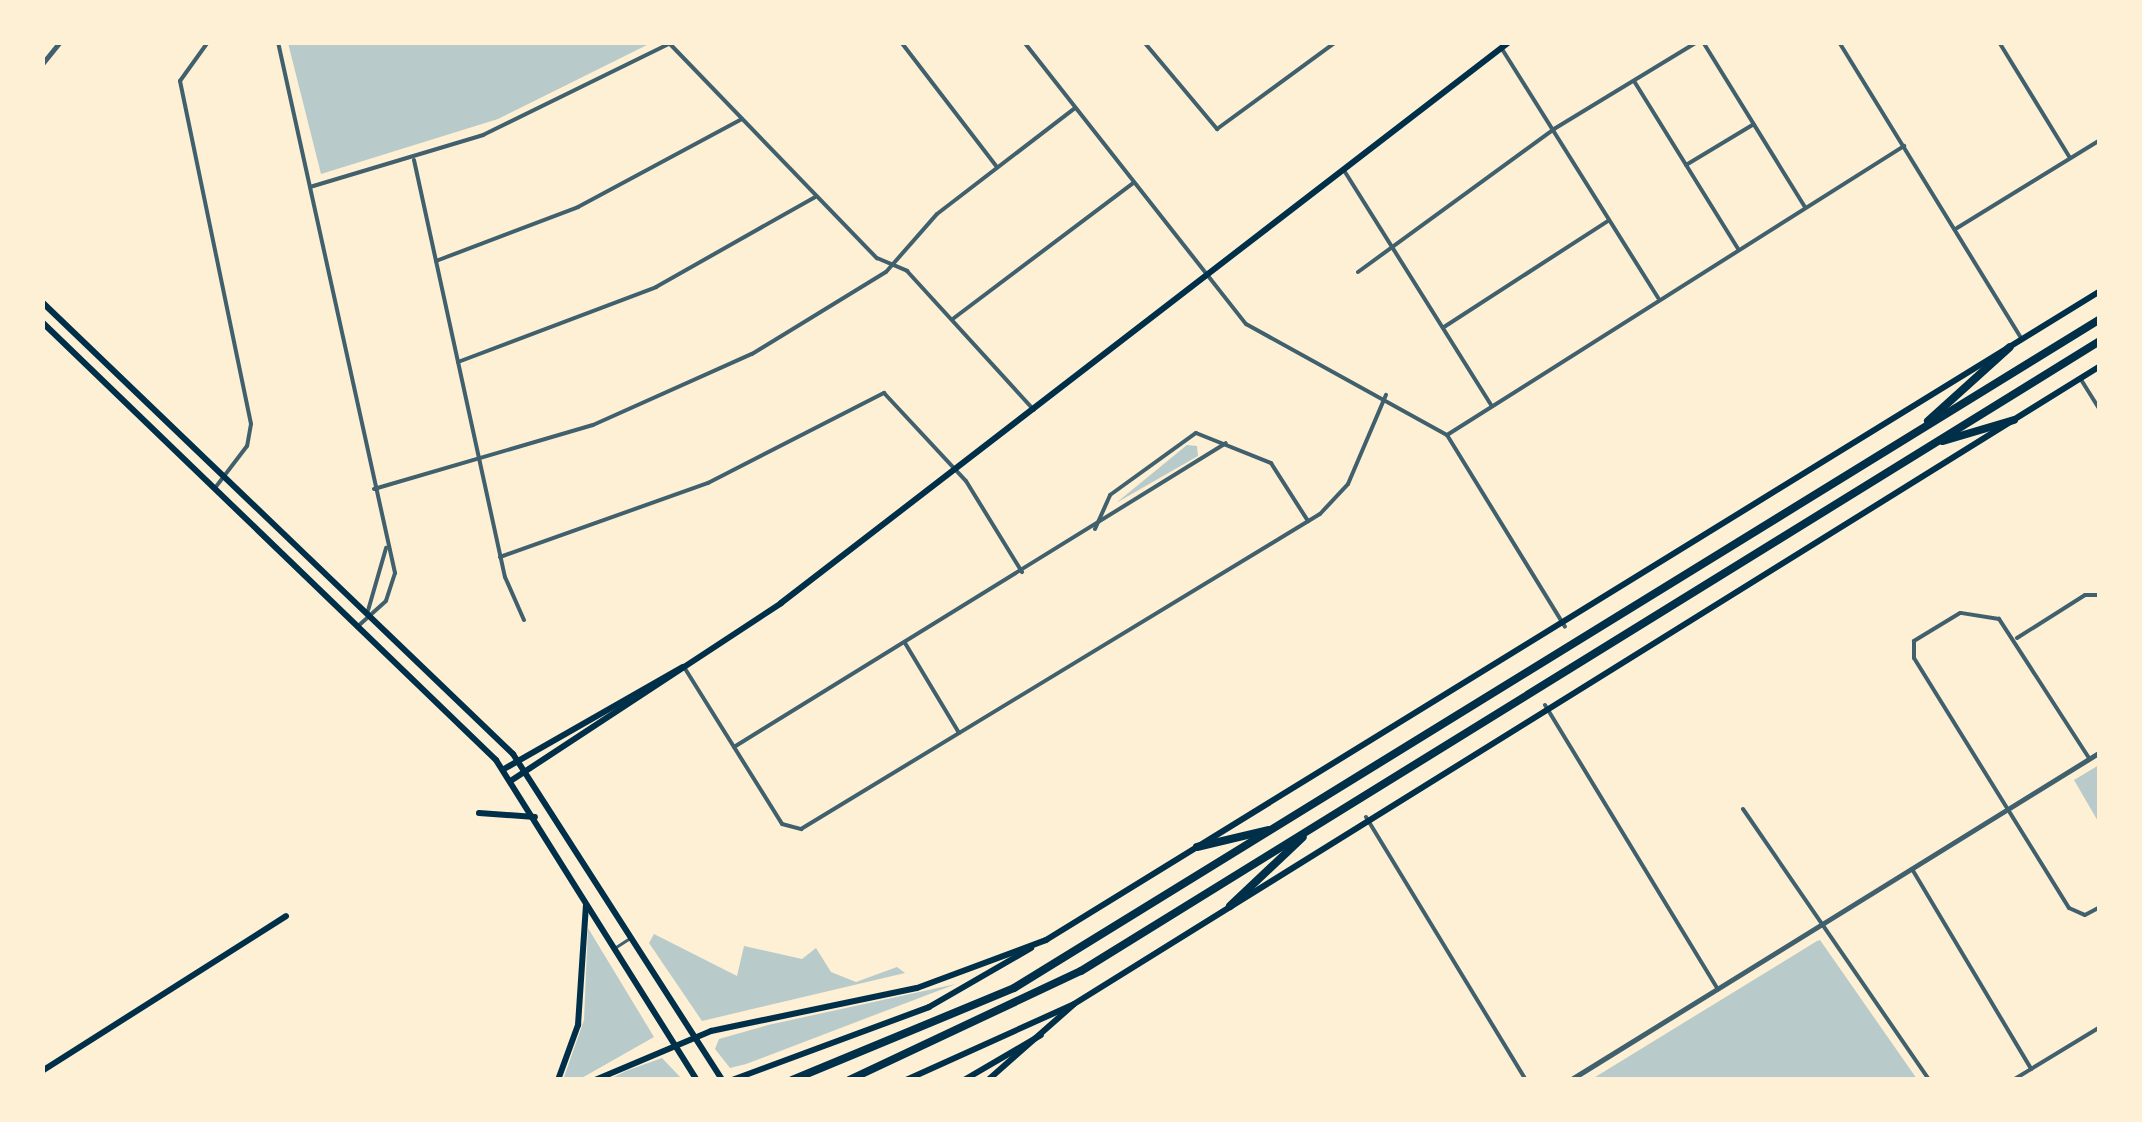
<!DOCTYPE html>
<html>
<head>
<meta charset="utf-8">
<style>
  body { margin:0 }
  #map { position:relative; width:2142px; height:1122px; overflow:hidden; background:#fdf0d5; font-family:Poppins,sans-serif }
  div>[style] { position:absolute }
  .green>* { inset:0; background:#b9caca }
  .service>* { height:2.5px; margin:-1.25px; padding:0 1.25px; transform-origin:1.25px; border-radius:1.25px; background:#3f606c }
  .minor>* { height:4px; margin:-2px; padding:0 2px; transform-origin:2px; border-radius:2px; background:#3f606c }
  .tertiary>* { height:5px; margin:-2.5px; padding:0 2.5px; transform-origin:2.5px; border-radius:2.5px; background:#3f606c }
  .secondary>* { height:6px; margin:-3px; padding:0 3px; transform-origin:3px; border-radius:3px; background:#003049 }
  .motorway>* { height:8px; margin:-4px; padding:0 4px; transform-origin:4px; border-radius:4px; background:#003049 }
  span { translate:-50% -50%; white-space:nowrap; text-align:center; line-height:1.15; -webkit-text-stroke:9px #fdf0d5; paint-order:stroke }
  .frame { position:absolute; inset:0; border:45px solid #fdf0d5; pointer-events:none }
</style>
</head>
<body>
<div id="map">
  <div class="green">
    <i style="clip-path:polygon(288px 43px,288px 42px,651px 43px,498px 119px,321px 174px)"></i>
    <i style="clip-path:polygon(1187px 445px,1197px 446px,1198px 456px,1116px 503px)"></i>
    <i style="clip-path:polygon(2099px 765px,2099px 823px,2074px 780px)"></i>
    <i style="clip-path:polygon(588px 928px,654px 1037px,580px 1079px,563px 1080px,584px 1020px)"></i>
    <i style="clip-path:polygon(654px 934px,737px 976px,744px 946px,802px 959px,816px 948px,831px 972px,856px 982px,897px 967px,905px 973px,702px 1021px,649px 943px)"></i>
    <i style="clip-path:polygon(1820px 940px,1917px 1079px,1592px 1079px,1817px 941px)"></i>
    <i style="clip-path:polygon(956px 984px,746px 1064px,730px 1068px,715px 1049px,719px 1039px,768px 1025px)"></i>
    <i style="clip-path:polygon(662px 1058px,682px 1079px,610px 1079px,626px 1071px)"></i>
  </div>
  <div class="service">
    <i style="left:616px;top:947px;width:17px;rotate:-33deg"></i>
  </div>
  <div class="minor">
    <i style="left:208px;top:42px;width:48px;rotate:125.7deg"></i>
    <i style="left:180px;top:81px;width:350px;rotate:78.3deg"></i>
    <i style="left:251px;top:424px;width:22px;rotate:100deg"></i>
    <i style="left:247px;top:446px;width:53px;rotate:127.3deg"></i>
    <i style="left:278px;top:42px;width:544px;rotate:77.57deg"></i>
    <i style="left:395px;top:573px;width:29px;rotate:108deg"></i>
    <i style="left:386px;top:601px;width:39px;rotate:138deg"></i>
    <i style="left:901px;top:42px;width:156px;rotate:52.5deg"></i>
    <i style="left:1024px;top:42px;width:359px;rotate:51.8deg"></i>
    <i style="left:1246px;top:324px;width:230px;rotate:28.9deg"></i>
    <i style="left:1447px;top:435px;width:225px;rotate:58.4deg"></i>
    <i style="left:1144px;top:42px;width:114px;rotate:50deg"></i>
    <i style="left:1217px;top:129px;width:147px;rotate:-36.2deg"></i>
    <i style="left:1703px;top:42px;width:194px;rotate:58.3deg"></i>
    <i style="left:1839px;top:42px;width:349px;rotate:58.4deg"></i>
    <i style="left:1999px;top:42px;width:136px;rotate:58.5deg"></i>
    <i style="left:670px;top:44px;width:298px;rotate:46deg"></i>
    <i style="left:877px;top:258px;width:33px;rotate:23deg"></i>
    <i style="left:907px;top:271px;width:188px;rotate:47.6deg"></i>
    <i style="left:1502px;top:49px;width:294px;rotate:57.9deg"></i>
    <i style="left:1634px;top:81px;width:198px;rotate:58.2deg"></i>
    <i style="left:414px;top:160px;width:427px;rotate:77.7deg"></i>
    <i style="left:505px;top:577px;width:47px;rotate:66.2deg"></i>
    <i style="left:1686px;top:165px;width:79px;rotate:-31.1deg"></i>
    <i style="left:1345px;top:172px;width:275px;rotate:57.9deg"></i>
    <i style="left:310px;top:187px;width:181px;rotate:-16.7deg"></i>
    <i style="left:483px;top:135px;width:209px;rotate:-26.1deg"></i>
    <i style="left:1957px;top:228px;width:168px;rotate:-31.6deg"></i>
    <i style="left:436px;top:261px;width:152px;rotate:-20.8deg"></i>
    <i style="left:578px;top:207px;width:186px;rotate:-28.2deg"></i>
    <i style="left:1358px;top:272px;width:243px;rotate:-36.1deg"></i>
    <i style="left:1554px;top:129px;width:167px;rotate:-31.3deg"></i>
    <i style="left:954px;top:318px;width:223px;rotate:-37deg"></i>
    <i style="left:1444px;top:327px;width:195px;rotate:-32.9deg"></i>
    <i style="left:458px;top:362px;width:212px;rotate:-20.7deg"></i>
    <i style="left:656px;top:287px;width:183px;rotate:-29.5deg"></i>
    <i style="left:2080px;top:378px;width:38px;rotate:58deg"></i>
    <i style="left:1447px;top:435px;width:541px;rotate:-32.31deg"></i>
    <i style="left:374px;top:489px;width:228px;rotate:-16.3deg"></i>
    <i style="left:593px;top:425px;width:174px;rotate:-24.1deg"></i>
    <i style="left:752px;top:354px;width:157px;rotate:-31.5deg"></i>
    <i style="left:886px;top:272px;width:77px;rotate:-48.7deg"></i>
    <i style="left:937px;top:214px;width:173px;rotate:-37.5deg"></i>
    <i style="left:1095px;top:529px;width:37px;rotate:-66deg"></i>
    <i style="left:1110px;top:495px;width:106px;rotate:-35.8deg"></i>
    <i style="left:1196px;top:433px;width:81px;rotate:21.8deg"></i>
    <i style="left:1271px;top:463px;width:69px;rotate:57.5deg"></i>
    <i style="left:500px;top:557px;width:221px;rotate:-19.6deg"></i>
    <i style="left:708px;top:483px;width:198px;rotate:-27.1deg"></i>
    <i style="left:884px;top:393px;width:120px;rotate:47deg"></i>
    <i style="left:966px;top:481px;width:107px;rotate:58.4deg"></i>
    <i style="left:367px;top:614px;width:69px;rotate:-73.9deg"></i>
    <i style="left:2017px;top:638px;width:80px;rotate:-32.3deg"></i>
    <i style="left:2085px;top:595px;width:15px"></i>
    <i style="left:905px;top:643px;width:105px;rotate:59deg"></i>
    <i style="left:684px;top:667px;width:185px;rotate:58deg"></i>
    <i style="left:782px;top:824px;width:20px;rotate:15deg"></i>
    <i style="left:801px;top:829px;width:607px;rotate:-31.26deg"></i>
    <i style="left:1320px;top:514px;width:41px;rotate:-47deg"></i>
    <i style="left:1348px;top:484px;width:97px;rotate:-66.9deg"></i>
    <i style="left:1545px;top:705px;width:333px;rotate:58.7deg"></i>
    <i style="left:734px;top:747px;width:578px;rotate:-31.71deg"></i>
    <i style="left:2089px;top:758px;width:166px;rotate:-122.9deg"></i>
    <i style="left:1999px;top:619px;width:39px;rotate:-171deg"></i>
    <i style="left:1960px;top:613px;width:54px;rotate:148.7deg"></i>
    <i style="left:1914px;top:641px;width:17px;rotate:90deg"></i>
    <i style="left:1914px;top:658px;width:294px;rotate:58.2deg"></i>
    <i style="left:2069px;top:908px;width:17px;rotate:24deg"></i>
    <i style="left:2085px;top:915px;width:17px;rotate:-28deg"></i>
    <i style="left:1743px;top:809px;width:329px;rotate:55.5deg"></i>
    <i style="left:1366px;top:817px;width:308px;rotate:58.7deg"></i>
    <i style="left:1912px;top:869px;width:233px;rotate:59.2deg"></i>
    <i style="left:2013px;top:1080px;width:102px;rotate:-31.3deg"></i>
  </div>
  <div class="tertiary">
    <i style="left:42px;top:64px;width:28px;rotate:-51deg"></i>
    <i style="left:1570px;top:1080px;width:623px;rotate:-31.75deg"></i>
  </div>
  <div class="secondary">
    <i style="left:42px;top:302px;width:653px;rotate:43.82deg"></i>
    <i style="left:513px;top:754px;width:387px;rotate:57.3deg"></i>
    <i style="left:42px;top:322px;width:631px;rotate:43.97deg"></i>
    <i style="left:496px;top:760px;width:378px;rotate:57.9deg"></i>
    <i style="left:504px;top:769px;width:206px;rotate:-29.7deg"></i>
    <i style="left:512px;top:780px;width:322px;rotate:-33.3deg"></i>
    <i style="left:781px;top:603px;width:919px;rotate:-37.62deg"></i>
    <i style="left:479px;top:813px;width:56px;rotate:4.1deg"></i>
    <i style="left:42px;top:1071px;width:289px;rotate:-32.4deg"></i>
    <i style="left:558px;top:1080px;width:59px;rotate:-70deg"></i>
    <i style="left:578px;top:1025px;width:120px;rotate:-86.2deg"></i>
    <i style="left:595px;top:1080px;width:126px;rotate:-22.9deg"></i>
    <i style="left:711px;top:1031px;width:210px;rotate:-11.8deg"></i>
    <i style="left:917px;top:988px;width:138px;rotate:-20.4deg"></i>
    <i style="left:1046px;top:940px;width:1238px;rotate:-31.62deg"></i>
    <i style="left:732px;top:1080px;width:210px;rotate:-20.3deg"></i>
    <i style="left:929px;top:1007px;width:118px;rotate:-30deg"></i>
    <i style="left:906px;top:1080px;width:184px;rotate:-24.3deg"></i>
    <i style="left:1074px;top:1004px;width:1208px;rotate:-31.87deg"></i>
    <i style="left:964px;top:1080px;width:89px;rotate:-30.3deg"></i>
    <i style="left:988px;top:1080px;width:113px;rotate:-41.4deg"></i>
  </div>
  <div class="motorway">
    <i style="left:1928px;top:421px;width:110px;rotate:-42.1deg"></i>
    <i style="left:1943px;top:441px;width:74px;rotate:-16.5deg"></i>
    <i style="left:1197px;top:847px;width:74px;rotate:-13.3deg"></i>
    <i style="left:1230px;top:906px;width:100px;rotate:-43.4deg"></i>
    <i style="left:792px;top:1080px;width:240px;rotate:-22.5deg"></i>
    <i style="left:1014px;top:988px;width:1276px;rotate:-31.63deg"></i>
    <i style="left:849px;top:1080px;width:256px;rotate:-25.2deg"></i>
    <i style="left:1081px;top:971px;width:1198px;rotate:-31.73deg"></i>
  </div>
  <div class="frame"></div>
</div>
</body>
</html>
